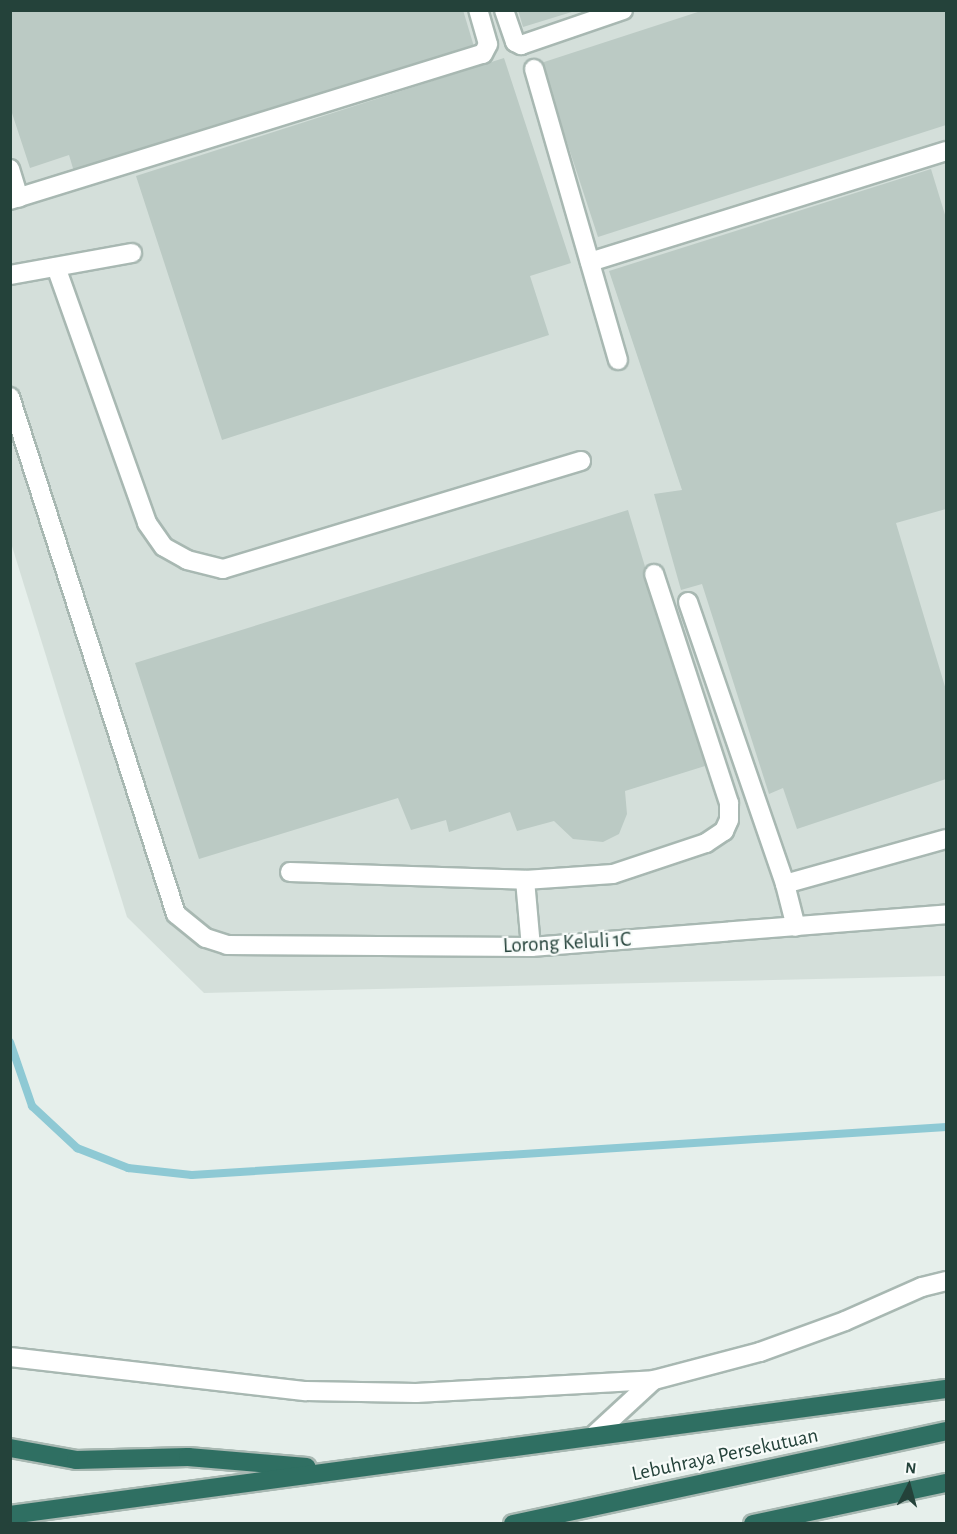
<!DOCTYPE html>
<html>
<head>
<meta charset="utf-8">
<style>
  body { margin:0 }
  #map { position:relative; width:957px; height:1534px; overflow:hidden; background:#e6efeb; font-family:"Alegreya Sans",sans-serif }
  div>[style] { position:absolute }
  .built>* { inset:0; background:#d4dfda }
  .stream>* { height:8px; margin:-4px; padding:0 4px; transform-origin:4px; border-radius:4px; background:#8ec9d4 }
  .building>* { inset:0; background:#bbcac4 }
  .roads { filter:drop-shadow(2px 0 #a8b8b2) drop-shadow(-2px 0 #a8b8b2) drop-shadow(0 2px #a8b8b2) drop-shadow(0 -2px #a8b8b2) }
  .minor>* { height:18px; margin:-9px; padding:0 9px; transform-origin:9px; border-radius:9px; background:#fff }
  .highway>* { height:18px; margin:-9px; padding:0 9px; transform-origin:9px; border-radius:9px; background:#2f6f62 }
  span { translate:-50% -50%; white-space:nowrap; text-align:center; line-height:1.15; -webkit-text-stroke:4.5px #f7fbf9; paint-order:stroke }
  .street-label { font-size:21px; color:#24423a }
  .frame { position:absolute; inset:0; border:12px solid #24423a; pointer-events:none }
  .north { position:absolute; left:879px; top:1456px; width:60px; height:60px; -webkit-text-stroke:4px #f7fbf9; paint-order:stroke; rotate:6deg; font-size:16px; font-weight:700; line-height:24px; text-align:center; color:#24423a }
  .north::after { content:''; display:block; margin:auto; width:21px; height:27px; background:#24423a; clip-path:polygon(50% 0,100% 100%,50% 72%,0 100%) }
</style>
</head>
<body>
<div id="map">
  <div class="built">
    <i style="clip-path:polygon(10px 11px,946px 11px,946px 976px,204px 993px,127px 917px,11px 543px)"></i>
  </div>
  <div class="stream">
    <i style="left:10px;top:1042px;width:68px;rotate:71deg"></i>
    <i style="left:32px;top:1106px;width:62px;rotate:43deg"></i>
    <i style="left:77px;top:1148px;width:55px;rotate:21.4deg"></i>
    <i style="left:128px;top:1168px;width:64px;rotate:6.2deg"></i>
    <i style="left:192px;top:1175px;width:756px;rotate:-3.64deg"></i>
  </div>
  <div class="building">
    <i style="clip-path:polygon(10px 10px,463px 10px,475px 50px,75px 175px,69px 155px,30px 168px,10px 107px)"></i>
    <i style="clip-path:polygon(518px 10px,575px 10px,575px 11px,523px 27px)"></i>
    <i style="clip-path:polygon(704px 10px,946px 10px,946px 125px,598px 237px,541px 63px)"></i>
    <i style="clip-path:polygon(504px 58px,571px 263px,530px 276px,549px 335px,222px 440px,136px 176px)"></i>
    <i style="clip-path:polygon(931px 169px,946px 218px,946px 509px,896px 523px,946px 690px,946px 779px,797px 829px,783px 788px,769px 794px,702px 584px,681px 590px,654px 494px,682px 490px,609px 271px)"></i>
    <i style="clip-path:polygon(628px 510px,705px 766px,625px 791px,627px 814px,619px 834px,603px 842px,573px 839px,554px 821px,517px 831px,510px 812px,449px 832px,446px 820px,411px 830px,398px 798px,199px 859px,135px 663px)"></i>
  </div>
  <div class="roads">
    <div class="minor">
      <i style="left:504px;top:10px;width:34px;rotate:71deg"></i>
      <i style="left:515px;top:42px;width:7px;rotate:27deg"></i>
      <i style="left:521px;top:45px;width:108px;rotate:-18.9deg"></i>
      <i style="left:534px;top:69px;width:303px;rotate:73.9deg"></i>
      <i style="left:10px;top:169px;width:30px;rotate:73deg"></i>
      <i style="left:10px;top:200px;width:495px;rotate:-17.2deg"></i>
      <i style="left:483px;top:54px;width:11px;rotate:-63deg"></i>
      <i style="left:488px;top:44px;width:35px;rotate:-106deg"></i>
      <i style="left:590px;top:262px;width:373px;rotate:-17.3deg"></i>
      <i style="left:56px;top:267px;width:272px;rotate:70.4deg"></i>
      <i style="left:147px;top:523px;width:29px;rotate:55deg"></i>
      <i style="left:164px;top:547px;width:26px;rotate:29deg"></i>
      <i style="left:187px;top:560px;width:37px;rotate:14deg"></i>
      <i style="left:223px;top:569px;width:374px;rotate:-16.8deg"></i>
      <i style="left:10px;top:275px;width:124px;rotate:-10.2deg"></i>
      <i style="left:10px;top:397px;width:543px;rotate:72.2deg"></i>
      <i style="left:176px;top:914px;width:38px;rotate:39deg"></i>
      <i style="left:206px;top:938px;width:22px;rotate:18deg"></i>
      <i style="left:227px;top:945px;width:304px;rotate:0.4deg"></i>
      <i style="left:531px;top:947px;width:416px;rotate:-4.5deg"></i>
      <i style="left:688px;top:602px;width:298px;rotate:71deg"></i>
      <i style="left:785px;top:884px;width:44px;rotate:75.7deg"></i>
      <i style="left:290px;top:872px;width:235px;rotate:1.9deg"></i>
      <i style="left:525px;top:880px;width:88px;rotate:-3.9deg"></i>
      <i style="left:613px;top:874px;width:98px;rotate:-18.4deg"></i>
      <i style="left:706px;top:843px;width:22px;rotate:-34deg"></i>
      <i style="left:724px;top:831px;width:12px;rotate:-66deg"></i>
      <i style="left:729px;top:820px;width:17px;rotate:-90deg"></i>
      <i style="left:729px;top:803px;width:241px;rotate:-108.1deg"></i>
      <i style="left:525px;top:880px;width:67px;rotate:84.9deg"></i>
      <i style="left:785px;top:884px;width:167px;rotate:-15.6deg"></i>
      <i style="left:10px;top:1357px;width:298px;rotate:6.6deg"></i>
      <i style="left:306px;top:1391px;width:110px;rotate:1deg"></i>
      <i style="left:416px;top:1393px;width:238px;rotate:-3.1deg"></i>
      <i style="left:654px;top:1380px;width:110px;rotate:-14.8deg"></i>
      <i style="left:760px;top:1352px;width:90px;rotate:-20deg"></i>
      <i style="left:845px;top:1321px;width:84px;rotate:-23.8deg"></i>
      <i style="left:922px;top:1287px;width:25px;rotate:-14deg"></i>
      <i style="left:593px;top:1436px;width:83px;rotate:-42.6deg"></i>
    </div>
    <div class="highway">
      <i style="left:10px;top:1448px;width:67px;rotate:10.3deg"></i>
      <i style="left:76px;top:1460px;width:112px;rotate:-1.5deg"></i>
      <i style="left:188px;top:1457px;width:119px;rotate:4.8deg"></i>
      <i style="left:10px;top:1515px;width:944px;rotate:-7.67deg"></i>
      <i style="left:513px;top:1524px;width:443px;rotate:-12.1deg"></i>
      <i style="left:753px;top:1524px;width:197px;rotate:-12deg"></i>
    </div>
  </div>
  <div class="street-label">
    <span style="left:567px;top:943px;rotate:-3deg">Lorong Keluli 1C</span>
    <span style="left:725px;top:1455px;rotate:-12deg">Lebuhraya Persekutuan</span>
  </div>
  <div class="frame"></div>
  <div class="north">N</div>
</div>
</body>
</html>
